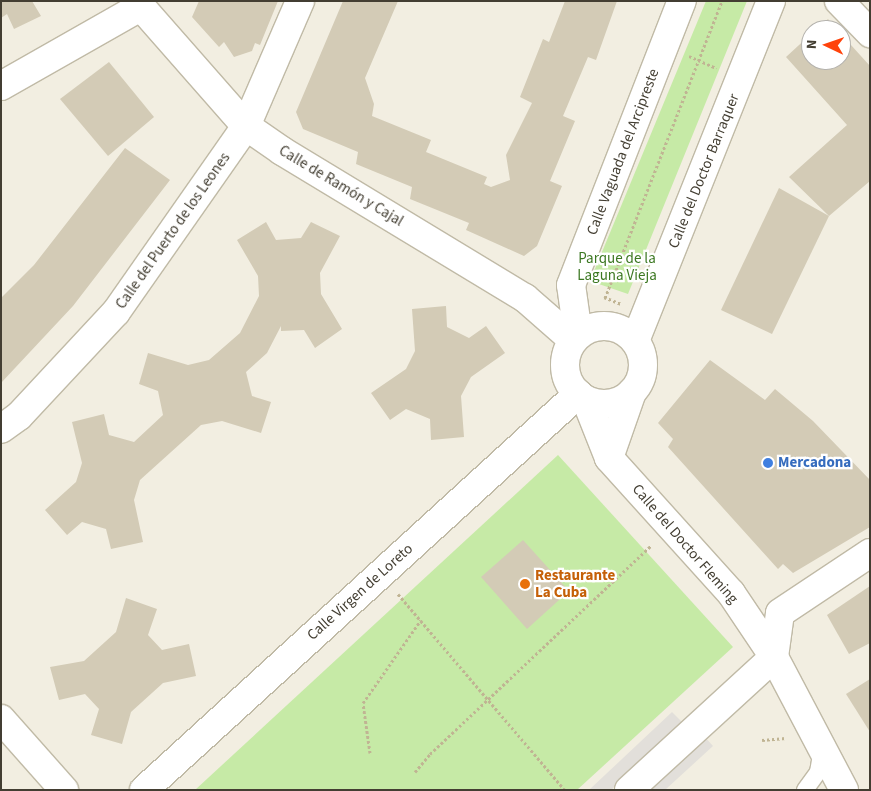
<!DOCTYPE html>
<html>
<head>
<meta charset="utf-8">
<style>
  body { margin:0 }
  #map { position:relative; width:871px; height:791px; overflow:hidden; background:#f2eee1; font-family:"Source Sans 3",sans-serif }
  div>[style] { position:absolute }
  .green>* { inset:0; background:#c6eaa6 }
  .parking>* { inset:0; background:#e2dfda }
  .building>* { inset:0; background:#d3cbb6 }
  .path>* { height:3px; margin-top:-1.5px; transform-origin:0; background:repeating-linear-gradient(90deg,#c0b493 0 2.5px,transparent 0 5px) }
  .roads { filter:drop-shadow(1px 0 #c0baa6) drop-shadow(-1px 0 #c0baa6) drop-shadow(0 1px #c0baa6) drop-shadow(0 -1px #c0baa6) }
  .lane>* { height:16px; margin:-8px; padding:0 8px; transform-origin:8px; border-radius:8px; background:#fff }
  .street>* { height:28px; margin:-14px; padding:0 14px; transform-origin:14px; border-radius:14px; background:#fff }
  .street>.ring { margin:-14px; padding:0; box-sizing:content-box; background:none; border:28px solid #fff; border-radius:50% }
  .dots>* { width:14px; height:14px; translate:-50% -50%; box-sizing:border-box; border:2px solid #fff; border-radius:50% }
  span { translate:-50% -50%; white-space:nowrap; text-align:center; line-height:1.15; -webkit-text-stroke:4.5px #fff; paint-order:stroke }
  .street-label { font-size:15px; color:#433e32 }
  .park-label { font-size:15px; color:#3c7822 }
  .shop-label { font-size:15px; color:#366cbe; font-weight:700 }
  .left { translate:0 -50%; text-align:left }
  .food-label { font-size:15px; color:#c56008; font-weight:700 }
  .frame { position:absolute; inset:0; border:2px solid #433e32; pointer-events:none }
  .north { position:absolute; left:801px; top:20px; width:50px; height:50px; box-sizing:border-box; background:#fff; border:1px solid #b4b2ad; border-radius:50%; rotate:273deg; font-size:14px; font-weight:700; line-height:20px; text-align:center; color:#433e32 }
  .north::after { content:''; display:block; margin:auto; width:18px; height:22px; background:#ff430b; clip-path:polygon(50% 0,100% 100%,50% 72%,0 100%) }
</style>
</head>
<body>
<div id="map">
  <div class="green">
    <i style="clip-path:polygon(706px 1px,747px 1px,628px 294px,590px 281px)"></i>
    <i style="clip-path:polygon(558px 455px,733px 647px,577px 790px,195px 790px)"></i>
  </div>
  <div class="parking">
    <i style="clip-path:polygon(672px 712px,683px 723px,611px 790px,589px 790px)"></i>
    <i style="clip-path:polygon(703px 735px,713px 746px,665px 790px,644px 790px)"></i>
  </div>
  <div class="building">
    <i style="clip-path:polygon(1px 1px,32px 1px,41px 16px,14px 29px,7px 14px,1px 18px)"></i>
    <i style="clip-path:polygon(199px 1px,278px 1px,260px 45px,255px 43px,252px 51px,234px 57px,224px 42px,219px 47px,192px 17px)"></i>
    <i style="clip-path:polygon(343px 1px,398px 1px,365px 78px,374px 104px,372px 116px,431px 140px,426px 152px,487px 177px,484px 184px,491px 187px,510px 180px,506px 155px,532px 103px,520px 97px,543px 39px,549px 42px,565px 1px,617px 1px,596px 60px,588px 57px,563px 116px,575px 121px,550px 181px,562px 186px,537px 246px,524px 256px,466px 230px,469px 223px,410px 199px,412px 187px,356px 164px,358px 152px,303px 129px,296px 112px)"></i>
    <i style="clip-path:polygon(828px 19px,837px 30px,816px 30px)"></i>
    <i style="clip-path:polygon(811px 34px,811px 60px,841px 60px,841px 34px,870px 66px,870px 181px,829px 216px,789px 177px,847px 125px,786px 57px)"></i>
    <i style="clip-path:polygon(109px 62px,154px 117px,108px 156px,60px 99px)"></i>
    <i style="clip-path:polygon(125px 148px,170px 180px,73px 306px,1px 383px,1px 298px,34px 265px)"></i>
    <i style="clip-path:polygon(779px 188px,829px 216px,772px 334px,721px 310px)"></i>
    <i style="clip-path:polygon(266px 222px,276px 240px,301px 238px,311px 222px,340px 236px,320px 273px,321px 294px,342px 329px,315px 348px,304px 330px,281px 331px,281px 326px,267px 353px,246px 372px,252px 396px,271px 402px,261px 433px,222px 421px,201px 425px,140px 480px,134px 500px,143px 542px,111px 549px,106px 529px,82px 522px,67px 535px,45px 510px,76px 482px,82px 463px,72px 422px,104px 414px,109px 435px,134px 442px,163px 415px,158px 391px,139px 384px,148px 353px,188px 365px,209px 360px,240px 333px,259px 296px,258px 276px,237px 240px)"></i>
    <i style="clip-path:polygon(446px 306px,447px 327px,469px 338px,486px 326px,505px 353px,471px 377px,461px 396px,464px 437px,431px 440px,430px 419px,406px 409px,390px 420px,371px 393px,406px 369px,415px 351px,412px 309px)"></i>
    <i style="clip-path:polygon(710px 360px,765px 400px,775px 389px,813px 421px,870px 480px,870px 527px,793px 573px,783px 564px,778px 569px,668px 447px,673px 439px,658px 423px)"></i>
    <i style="clip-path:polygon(523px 540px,569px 591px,527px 629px,481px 577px)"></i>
    <i style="clip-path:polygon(870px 586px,870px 643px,849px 654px,827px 615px)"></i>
    <i style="clip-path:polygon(126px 598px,157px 609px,148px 635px,162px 650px,189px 644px,196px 676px,163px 683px,131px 712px,122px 744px,91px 735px,99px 709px,85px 694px,59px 700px,50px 667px,84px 661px,116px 632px)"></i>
    <i style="clip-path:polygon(870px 679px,870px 732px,846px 694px)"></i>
  </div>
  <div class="path">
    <i style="left:689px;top:56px;width:30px;rotate:24deg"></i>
    <i style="left:604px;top:297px;width:18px;rotate:22deg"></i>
    <i style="left:605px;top:298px;width:319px;rotate:-68.5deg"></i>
    <i style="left:398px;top:594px;width:257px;rotate:49.6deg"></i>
    <i style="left:762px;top:740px;width:24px;rotate:-5deg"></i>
    <i style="left:370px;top:753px;width:50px;rotate:-98deg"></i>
    <i style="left:363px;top:703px;width:101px;rotate:-55.1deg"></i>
    <i style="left:415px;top:772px;width:23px;rotate:-50deg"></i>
    <i style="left:430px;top:754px;width:303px;rotate:-43.3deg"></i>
  </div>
  <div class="roads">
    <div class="lane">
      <i style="left:805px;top:790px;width:22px;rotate:-54deg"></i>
      <i style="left:818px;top:772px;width:23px;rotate:-80deg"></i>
    </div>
    <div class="street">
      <i style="left:136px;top:1px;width:167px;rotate:48.7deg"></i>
      <i style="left:246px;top:126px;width:44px;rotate:34.8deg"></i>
      <i style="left:282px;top:151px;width:284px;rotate:31.2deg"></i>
      <i style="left:525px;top:298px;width:64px;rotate:41.2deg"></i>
      <i style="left:839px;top:1px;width:45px;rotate:45.9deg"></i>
      <i style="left:1px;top:86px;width:160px;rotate:-29.6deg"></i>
      <i class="ring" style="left:565px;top:326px;width:50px;height:50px"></i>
      <i style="left:578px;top:334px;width:49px;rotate:-98.1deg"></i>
      <i style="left:571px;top:285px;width:305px;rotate:-68.7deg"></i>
      <i style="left:635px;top:341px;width:366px;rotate:-68.2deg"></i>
      <i style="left:586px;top:400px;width:62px;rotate:68.4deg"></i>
      <i style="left:609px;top:458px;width:182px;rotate:47.9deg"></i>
      <i style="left:731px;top:593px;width:77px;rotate:56.1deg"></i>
      <i style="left:774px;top:657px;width:150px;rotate:62.2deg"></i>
      <i style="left:1px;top:429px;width:22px;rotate:-36deg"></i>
      <i style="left:19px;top:416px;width:142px;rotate:-47deg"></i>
      <i style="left:116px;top:312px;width:227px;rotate:-55deg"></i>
      <i style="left:246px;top:126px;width:136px;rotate:-66.6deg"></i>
      <i style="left:609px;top:458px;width:70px;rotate:-70.8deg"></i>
      <i style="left:774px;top:657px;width:44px;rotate:-82.2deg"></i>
      <i style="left:780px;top:613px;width:108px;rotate:-33.7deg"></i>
      <i style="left:1px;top:719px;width:95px;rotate:48.4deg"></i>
      <i style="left:144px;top:790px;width:588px;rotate:-42.38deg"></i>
      <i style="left:629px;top:790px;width:197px;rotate:-42.5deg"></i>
    </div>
  </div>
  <div class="dots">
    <i style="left:768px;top:463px;background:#3f7fe0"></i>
    <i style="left:525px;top:584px;background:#e8710a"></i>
  </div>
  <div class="street-label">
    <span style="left:623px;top:152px;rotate:-69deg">Calle Vaguada del Arcipreste</span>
    <span style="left:704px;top:171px;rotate:-68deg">Calle del Doctor Barraquer</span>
    <span style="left:341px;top:186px;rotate:31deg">Calle de Ramón y Cajal</span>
    <span style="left:173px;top:231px;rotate:-55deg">Calle del Puerto de los Leones</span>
    <span style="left:685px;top:544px;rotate:49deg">Calle del Doctor Fleming</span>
    <span style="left:360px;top:592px;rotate:-42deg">Calle Virgen de Loreto</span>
  </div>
  <div class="park-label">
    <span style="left:617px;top:267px">Parque de la<br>Laguna Vieja</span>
  </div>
  <div class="shop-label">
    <span class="left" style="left:778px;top:463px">Mercadona</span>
  </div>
  <div class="food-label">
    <span class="left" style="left:535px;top:584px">Restaurante<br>La Cuba</span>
  </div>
  <div class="frame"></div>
  <div class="north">N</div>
</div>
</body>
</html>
